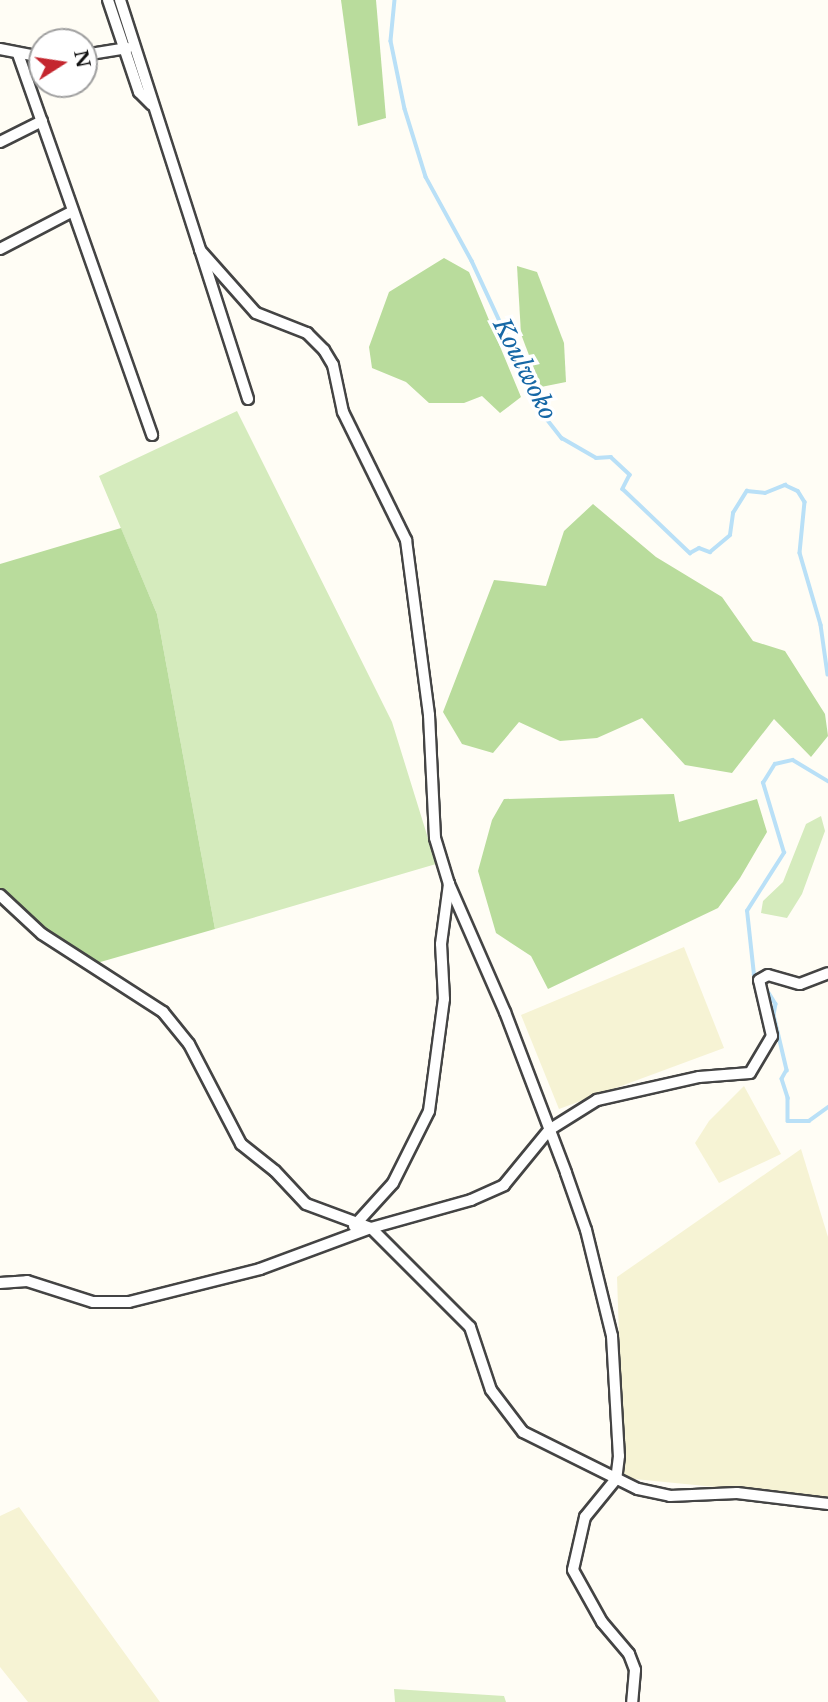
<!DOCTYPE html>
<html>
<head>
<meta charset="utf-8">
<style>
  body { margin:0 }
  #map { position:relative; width:828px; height:1702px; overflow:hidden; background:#fffdf5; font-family:"Libre Baskerville",serif }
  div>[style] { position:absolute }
  .farmland>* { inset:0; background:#f6f3d4 }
  .green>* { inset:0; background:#d5ebbd }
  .forest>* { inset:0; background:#b9dc9c }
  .stream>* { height:3.5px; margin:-1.75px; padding:0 1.75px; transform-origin:1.75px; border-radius:1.75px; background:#b9e0f7 }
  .roads { filter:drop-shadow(2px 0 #444) drop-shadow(-2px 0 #444) drop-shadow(0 2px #444) drop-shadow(0 -2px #444) }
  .street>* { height:10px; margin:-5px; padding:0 5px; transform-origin:5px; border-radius:5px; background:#fff }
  span { translate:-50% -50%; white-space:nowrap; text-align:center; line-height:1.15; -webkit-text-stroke:7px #fff; paint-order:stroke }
  .water-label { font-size:24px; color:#1768a6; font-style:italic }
  .north { position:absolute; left:28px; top:28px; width:70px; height:70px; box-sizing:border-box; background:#fff; border:2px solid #a0a0a0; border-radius:50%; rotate:78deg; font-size:19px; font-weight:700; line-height:28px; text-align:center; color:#111 }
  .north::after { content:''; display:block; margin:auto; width:24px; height:32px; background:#c4262e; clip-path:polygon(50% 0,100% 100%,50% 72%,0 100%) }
</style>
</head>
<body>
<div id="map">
  <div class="farmland">
    <i style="clip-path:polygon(684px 947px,724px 1048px,559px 1109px,521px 1015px)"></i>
    <i style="clip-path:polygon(744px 1086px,781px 1154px,719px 1183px,695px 1143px,709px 1121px)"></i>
    <i style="clip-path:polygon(801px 1149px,828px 1237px,828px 1498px,624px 1478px,617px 1277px)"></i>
    <i style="clip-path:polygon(19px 1507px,152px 1691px,160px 1702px,28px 1702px,0 1667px,0 1516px)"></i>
  </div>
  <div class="green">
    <i style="clip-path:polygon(237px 411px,392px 722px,436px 864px,215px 929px,157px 614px,99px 476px)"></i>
    <i style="clip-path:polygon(821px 816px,825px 831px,802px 894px,787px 918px,761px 913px,763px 901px,783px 882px,806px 824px)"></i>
    <i style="clip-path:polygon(394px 1689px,504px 1696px,506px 1702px,395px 1702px)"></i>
  </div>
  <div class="forest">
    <i style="clip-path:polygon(341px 0,376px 0,386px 118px,358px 126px)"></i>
    <i style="clip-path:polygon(444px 258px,469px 272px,521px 397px,500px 413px,482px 396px,464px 403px,429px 403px,406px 382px,372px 368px,369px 347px,389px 292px)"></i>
    <i style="clip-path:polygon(517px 266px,537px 272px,564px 343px,566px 382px,541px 387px,521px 334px)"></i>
    <i style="clip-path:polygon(593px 504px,656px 557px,722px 597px,753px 641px,785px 651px,825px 714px,828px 736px,811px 757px,774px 719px,732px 773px,685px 765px,642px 718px,597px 738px,560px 741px,519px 722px,493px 753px,462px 744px,443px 712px,494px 580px,546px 586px,564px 531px)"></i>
    <i style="clip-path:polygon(121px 528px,157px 614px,215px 929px,90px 965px,42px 934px,0 895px,0 564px)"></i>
    <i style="clip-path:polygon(674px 794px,679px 822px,757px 799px,767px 832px,740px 878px,718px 908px,548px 989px,531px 956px,496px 933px,478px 871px,492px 820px,504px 799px)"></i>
  </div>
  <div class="stream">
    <i style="left:395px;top:0;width:41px;rotate:95.6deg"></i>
    <i style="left:391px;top:41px;width:69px;rotate:78.4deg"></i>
    <i style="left:405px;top:109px;width:71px;rotate:72.8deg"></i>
    <i style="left:426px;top:177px;width:96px;rotate:61.3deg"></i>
    <i style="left:472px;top:261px;width:169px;rotate:65.1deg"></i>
    <i style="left:543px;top:414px;width:31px;rotate:52deg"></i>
    <i style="left:562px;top:438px;width:39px;rotate:30deg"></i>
    <i style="left:596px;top:458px;width:15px;rotate:-4deg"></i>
    <i style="left:611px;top:457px;width:26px;rotate:43deg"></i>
    <i style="left:630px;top:475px;width:16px;rotate:117deg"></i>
    <i style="left:623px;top:489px;width:93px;rotate:43.7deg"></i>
    <i style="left:690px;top:553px;width:10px;rotate:-29deg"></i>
    <i style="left:699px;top:548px;width:12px;rotate:20deg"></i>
    <i style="left:710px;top:552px;width:26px;rotate:-40deg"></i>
    <i style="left:730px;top:535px;width:22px;rotate:-82deg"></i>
    <i style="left:733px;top:513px;width:26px;rotate:-58deg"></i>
    <i style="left:747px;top:491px;width:18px;rotate:6deg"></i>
    <i style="left:765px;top:493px;width:22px;rotate:-22deg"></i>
    <i style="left:785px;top:485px;width:14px;rotate:25deg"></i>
    <i style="left:798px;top:491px;width:13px;rotate:58deg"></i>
    <i style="left:805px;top:502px;width:51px;rotate:95.6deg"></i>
    <i style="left:800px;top:553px;width:75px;rotate:73.7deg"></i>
    <i style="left:821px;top:625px;width:50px;rotate:82deg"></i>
    <i style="left:759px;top:980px;width:7px;rotate:-135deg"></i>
    <i style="left:754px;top:975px;width:64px;rotate:-96.2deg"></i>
    <i style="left:747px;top:911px;width:69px;rotate:-57.5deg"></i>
    <i style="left:784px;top:853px;width:73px;rotate:-106.7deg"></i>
    <i style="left:763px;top:783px;width:22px;rotate:-58deg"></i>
    <i style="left:775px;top:764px;width:18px;rotate:-13deg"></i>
    <i style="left:793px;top:760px;width:41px;rotate:31deg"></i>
    <i style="left:764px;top:985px;width:22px;rotate:58deg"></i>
    <i style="left:776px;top:1004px;width:11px;rotate:100deg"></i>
    <i style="left:774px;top:1015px;width:57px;rotate:76.7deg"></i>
    <i style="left:787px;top:1070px;width:10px;rotate:119deg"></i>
    <i style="left:782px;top:1079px;width:20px;rotate:72deg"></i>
    <i style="left:788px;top:1098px;width:23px;rotate:90deg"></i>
    <i style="left:788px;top:1121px;width:21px"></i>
    <i style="left:809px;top:1121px;width:24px;rotate:-36deg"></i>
  </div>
  <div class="roads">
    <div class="street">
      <i style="left:108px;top:0;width:97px;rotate:71.4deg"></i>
      <i style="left:139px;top:92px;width:18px;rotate:45deg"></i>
      <i style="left:120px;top:0;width:419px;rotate:72.2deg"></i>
      <i style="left:0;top:49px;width:43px;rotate:10.8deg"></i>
      <i style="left:18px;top:54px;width:404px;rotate:70.6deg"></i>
      <i style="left:84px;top:55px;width:44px;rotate:-9.2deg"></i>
      <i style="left:0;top:142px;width:47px;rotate:-26.6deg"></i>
      <i style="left:0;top:249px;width:82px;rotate:-27.5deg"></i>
      <i style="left:200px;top:250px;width:84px;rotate:48.4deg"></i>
      <i style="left:256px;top:313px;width:55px;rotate:21.4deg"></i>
      <i style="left:307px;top:333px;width:24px;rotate:45deg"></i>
      <i style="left:324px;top:350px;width:17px;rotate:59deg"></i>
      <i style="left:333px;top:365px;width:48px;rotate:78deg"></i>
      <i style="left:343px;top:412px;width:143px;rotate:63.8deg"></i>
      <i style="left:406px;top:540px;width:177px;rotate:82.5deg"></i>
      <i style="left:429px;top:715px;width:123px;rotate:87.2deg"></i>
      <i style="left:435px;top:838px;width:48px;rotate:73.1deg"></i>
      <i style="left:449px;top:884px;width:140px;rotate:66.4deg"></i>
      <i style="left:505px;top:1012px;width:172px;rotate:69.2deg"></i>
      <i style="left:566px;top:1173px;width:60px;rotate:70.7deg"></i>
      <i style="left:586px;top:1230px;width:109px;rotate:76.2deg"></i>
      <i style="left:612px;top:1336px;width:120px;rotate:86.7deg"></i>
      <i style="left:619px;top:1456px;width:23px;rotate:97deg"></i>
      <i style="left:616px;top:1479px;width:49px;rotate:129.2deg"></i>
      <i style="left:585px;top:1517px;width:54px;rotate:102.8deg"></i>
      <i style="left:573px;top:1570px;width:60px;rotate:60.9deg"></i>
      <i style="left:602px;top:1622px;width:42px;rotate:49.8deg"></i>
      <i style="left:629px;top:1654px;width:17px;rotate:69deg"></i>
      <i style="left:635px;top:1670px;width:32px;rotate:95deg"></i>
      <i style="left:0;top:895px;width:57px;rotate:42.9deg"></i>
      <i style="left:42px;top:934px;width:144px;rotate:32.8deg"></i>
      <i style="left:163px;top:1012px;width:41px;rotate:50.9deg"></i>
      <i style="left:189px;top:1044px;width:113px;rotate:62.5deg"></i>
      <i style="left:241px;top:1144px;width:43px;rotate:38.5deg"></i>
      <i style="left:275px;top:1171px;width:45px;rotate:46.8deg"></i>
      <i style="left:306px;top:1204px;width:69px;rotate:20.3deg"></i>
      <i style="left:371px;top:1228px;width:140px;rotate:45deg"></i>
      <i style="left:470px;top:1327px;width:66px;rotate:71.6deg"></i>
      <i style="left:491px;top:1390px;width:53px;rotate:52.7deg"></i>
      <i style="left:523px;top:1432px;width:128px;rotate:26.4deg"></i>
      <i style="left:638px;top:1489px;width:33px;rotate:12deg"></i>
      <i style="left:670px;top:1496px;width:67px;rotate:-2.6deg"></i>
      <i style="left:737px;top:1493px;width:92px;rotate:6.9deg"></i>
      <i style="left:354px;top:1226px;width:58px;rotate:-47.8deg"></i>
      <i style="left:393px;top:1183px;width:80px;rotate:-63.4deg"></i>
      <i style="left:429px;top:1111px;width:113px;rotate:-82.4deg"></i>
      <i style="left:444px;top:999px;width:55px;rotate:-93.1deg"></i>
      <i style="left:441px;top:944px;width:61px;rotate:-82.4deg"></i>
      <i style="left:0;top:1283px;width:27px;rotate:-4deg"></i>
      <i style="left:27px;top:1281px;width:69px;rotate:17.7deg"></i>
      <i style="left:93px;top:1302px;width:36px"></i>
      <i style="left:129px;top:1302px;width:135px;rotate:-14.1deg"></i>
      <i style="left:260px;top:1269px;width:118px;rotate:-20.3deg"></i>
      <i style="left:371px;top:1228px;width:104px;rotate:-15.6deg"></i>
      <i style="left:471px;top:1200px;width:36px;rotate:-24deg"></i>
      <i style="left:504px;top:1185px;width:71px;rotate:-50.7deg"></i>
      <i style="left:549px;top:1130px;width:57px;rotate:-32deg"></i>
      <i style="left:597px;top:1100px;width:105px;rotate:-12.7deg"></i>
      <i style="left:699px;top:1077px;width:51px;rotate:-4.5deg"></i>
      <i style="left:750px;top:1073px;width:43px;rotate:-59.3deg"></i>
      <i style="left:772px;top:1036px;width:57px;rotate:-103.1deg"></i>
      <i style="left:759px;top:980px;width:10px;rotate:-29deg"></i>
      <i style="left:768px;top:975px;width:33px;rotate:16deg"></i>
      <i style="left:800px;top:984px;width:30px;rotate:-21deg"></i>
    </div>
  </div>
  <div class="water-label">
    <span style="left:525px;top:369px;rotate:63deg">Koulwoko</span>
  </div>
  <div class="north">N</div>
</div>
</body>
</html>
